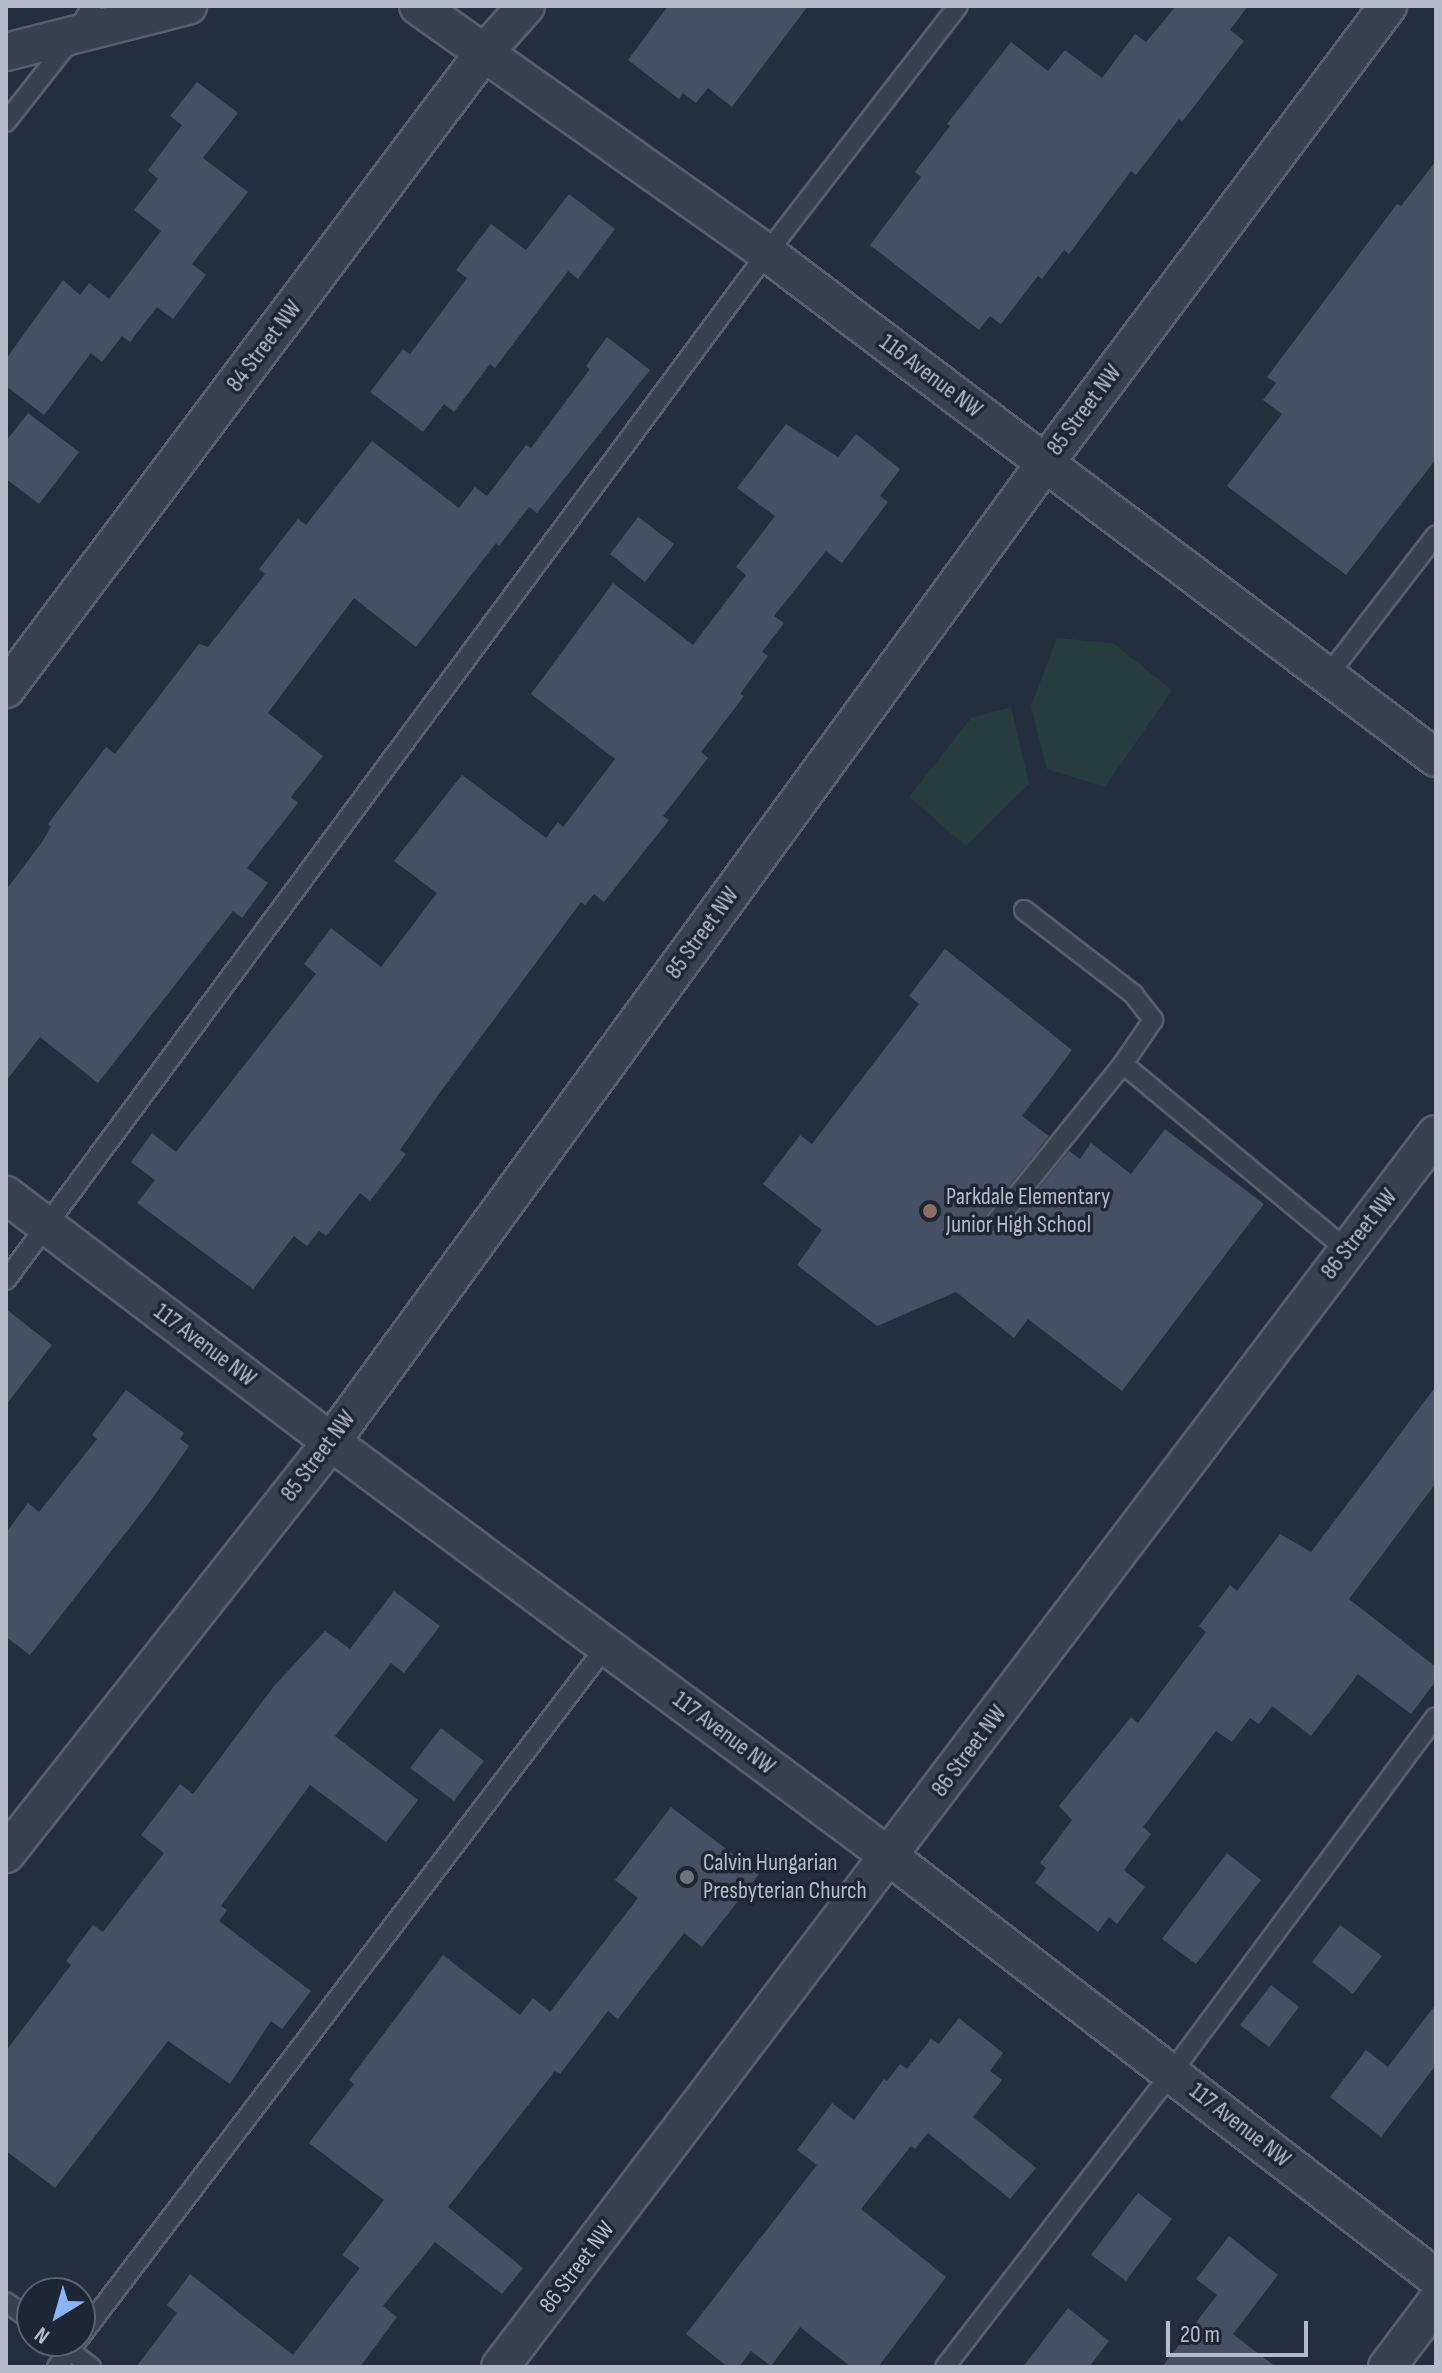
<!DOCTYPE html>
<html>
<head>
<meta charset="utf-8">
<style>
  body { margin:0 }
  #map { position:relative; width:1442px; height:2373px; overflow:hidden; background:#242f3e; font-family:"Sofia Sans Condensed",sans-serif }
  div>[style] { position:absolute }
  .green>* { inset:0; background:#263c3f }
  .building>* { inset:0; background:#455162 }
  .roads { filter:drop-shadow(2px 0 #565f6c) drop-shadow(-2px 0 #565f6c) drop-shadow(0 2px #565f6c) drop-shadow(0 -2px #565f6c) }
  .lane>* { height:18px; margin:-9px; padding:0 9px; transform-origin:9px; border-radius:9px; background:#38414e }
  .street>* { height:36px; margin:-18px; padding:0 18px; transform-origin:18px; border-radius:18px; background:#38414e }
  .dots>* { width:22px; height:22px; translate:-50% -50%; box-sizing:border-box; border:4px solid #1d2633; border-radius:50% }
  span { translate:-50% -50%; white-space:nowrap; text-align:center; line-height:1.15; -webkit-text-stroke:7px #1d2633; paint-order:stroke }
  .street-label { font-size:24px; color:#b4bcc9 }
  .poi-label { font-size:24px; color:#b4bcc9 }
  .left { translate:0 -50%; text-align:left }
  .frame { position:absolute; inset:0; border:8px solid #b4bcc9; pointer-events:none }
  .north { position:absolute; left:16px; top:2277px; width:80px; height:80px; box-sizing:border-box; background:#1d2633; border:2px solid #59626f; border-radius:50%; rotate:217deg; font-size:22px; font-weight:700; line-height:32px; text-align:center; color:#b4bcc9 }
  .north::after { content:''; display:block; margin:auto; width:28px; height:36px; background:#8ab4f8; clip-path:polygon(50% 0,100% 100%,50% 72%,0 100%) }
  .scale { position:absolute; left:1166px; top:2321px; width:142px; height:36px; box-sizing:border-box; border:4px solid #b4bcc9; border-top:0; padding-left:10px; font-size:24px; line-height:28px; white-space:nowrap; color:#b4bcc9; -webkit-text-stroke:6px #1d2633; paint-order:stroke }
</style>
</head>
<body>
<div id="map">
  <div class="green">
    <i style="clip-path:polygon(1057px 638px,1113px 643px,1172px 690px,1105px 787px,1047px 769px,1031px 706px)"></i>
    <i style="clip-path:polygon(1011px 707px,1029px 784px,966px 846px,909px 797px,971px 718px)"></i>
  </div>
  <div class="building">
    <i style="clip-path:polygon(668px 6px,808px 6px,732px 107px,708px 88px,696px 103px,683px 93px,679px 99px,628px 60px)"></i>
    <i style="clip-path:polygon(1176px 6px,1248px 6px,1230px 30px,1244px 41px,1182px 122px,1179px 119px,1136px 175px,1131px 171px,1069px 254px,1064px 250px,1042px 279px,1038px 276px,1001px 324px,990px 316px,979px 330px,870px 245px,921px 177px,915px 172px,950px 126px,947px 124px,1011px 42px,1048px 71px,1065px 50px,1102px 78px,1135px 34px,1146px 42px)"></i>
    <i style="clip-path:polygon(197px 82px,238px 113px,203px 158px,248px 192px,192px 264px,206px 275px,173px 319px,157px 307px,130px 342px,122px 336px,102px 362px,91px 353px,44px 415px,6px 386px,6px 359px,63px 280px,80px 295px,89px 283px,109px 299px,161px 231px,134px 210px,158px 179px,148px 170px,182px 125px,170px 116px)"></i>
    <i style="clip-path:polygon(1436px 161px,1436px 459px,1346px 575px,1227px 486px,1282px 414px,1263px 400px,1276px 383px,1267px 377px,1397px 204px,1401px 206px)"></i>
    <i style="clip-path:polygon(569px 194px,615px 229px,578px 279px,568px 271px,495px 368px,490px 364px,454px 412px,444px 404px,423px 432px,370px 392px,403px 349px,410px 354px,467px 278px,456px 270px,491px 224px,526px 250px)"></i>
    <i style="clip-path:polygon(607px 337px,650px 370px,537px 513px,529px 507px,499px 546px,496px 543px,416px 647px,354px 598px,268px 713px,323px 756px,291px 797px,298px 803px,247px 868px,268px 883px,242px 918px,233px 911px,98px 1083px,40px 1037px,6px 1081px,6px 890px,42px 842px,51px 827px,48px 824px,106px 747px,115px 754px,199px 644px,208px 647px,265px 574px,259px 569px,298px 519px,306px 525px,372px 441px,459px 508px,475px 487px,487px 496px,526px 445px,531px 448px,590px 369px,586px 366px)"></i>
    <i style="clip-path:polygon(28px 413px,79px 452px,39px 504px,6px 479px,6px 441px)"></i>
    <i style="clip-path:polygon(786px 424px,838px 457px,856px 434px,900px 469px,880px 496px,888px 502px,842px 563px,826px 551px,774px 616px,784px 623px,762px 652px,768px 656px,740px 694px,744px 696px,701px 752px,708px 758px,663px 816px,669px 820px,604px 902px,594px 894px,585px 905px,581px 902px,441px 1091px,400px 1150px,406px 1154px,370px 1201px,360px 1193px,326px 1236px,319px 1231px,307px 1246px,294px 1236px,253px 1289px,137px 1203px,155px 1180px,131px 1162px,152px 1133px,176px 1152px,316px 974px,304px 964px,331px 928px,381px 967px,437px 893px,394px 861px,462px 775px,546px 838px,558px 822px,563px 827px,615px 759px,531px 694px,613px 583px,693px 645px,746px 575px,736px 567px,775px 516px,737px 488px)"></i>
    <i style="clip-path:polygon(638px 517px,674px 544px,645px 582px,610px 554px)"></i>
    <i style="clip-path:polygon(945px 949px,1072px 1050px,1022px 1116px,1049px 1136px,987px 1214px,985px 1226px,989px 1232px,1000px 1233px,1005px 1230px,1069px 1151px,1080px 1159px,1091px 1143px,1131px 1174px,1165px 1129px,1264px 1204px,1122px 1391px,1028px 1319px,1014px 1338px,956px 1292px,877px 1326px,797px 1265px,822px 1230px,763px 1184px,800px 1135px,812px 1144px,919px 1004px,909px 996px)"></i>
    <i style="clip-path:polygon(6px 1309px,52px 1345px,6px 1405px)"></i>
    <i style="clip-path:polygon(1436px 1386px,1436px 1483px,1349px 1599px,1436px 1667px,1436px 1681px,1411px 1714px,1358px 1674px,1311px 1736px,1272px 1706px,1259px 1724px,1250px 1718px,1232px 1742px,1216px 1731px,1143px 1827px,1151px 1834px,1124px 1870px,1145px 1887px,1117px 1924px,1109px 1917px,1098px 1932px,1035px 1883px,1046px 1868px,1040px 1863px,1072px 1820px,1059px 1806px,1131px 1717px,1138px 1723px,1206px 1632px,1199px 1626px,1230px 1585px,1237px 1591px,1280px 1534px,1311px 1552px)"></i>
    <i style="clip-path:polygon(126px 1390px,184px 1433px,180px 1439px,189px 1446px,149px 1503px,30px 1655px,6px 1637px,6px 1533px,28px 1503px,39px 1512px,97px 1439px,92px 1435px)"></i>
    <i style="clip-path:polygon(394px 1591px,440px 1626px,404px 1673px,391px 1663px,335px 1736px,418px 1800px,386px 1842px,310px 1785px,221px 1906px,227px 1910px,219px 1921px,311px 1991px,282px 2029px,271px 2021px,230px 2084px,168px 2041px,55px 2188px,6px 2151px,6px 2051px,71px 1965px,66px 1961px,93px 1925px,103px 1932px,164px 1853px,141px 1835px,180px 1784px,193px 1794px,274px 1686px,325px 1631px,350px 1649px)"></i>
    <i style="clip-path:polygon(441px 1728px,484px 1761px,454px 1801px,410px 1768px)"></i>
    <i style="clip-path:polygon(671px 1807px,759px 1874px,702px 1947px,684px 1933px,618px 2019px,608px 2011px,560px 2074px,555px 2071px,448px 2207px,523px 2268px,502px 2294px,435px 2242px,383px 2306px,397px 2317px,360px 2367px,136px 2367px,177px 2313px,167px 2305px,190px 2274px,293px 2355px,360px 2268px,342px 2255px,384px 2200px,309px 2143px,354px 2084px,349px 2080px,443px 1955px,520px 2015px,533px 1998px,550px 2012px,638px 1898px,615px 1880px)"></i>
    <i style="clip-path:polygon(1227px 1853px,1261px 1880px,1196px 1964px,1162px 1939px)"></i>
    <i style="clip-path:polygon(1340px 1925px,1382px 1956px,1353px 1994px,1312px 1962px)"></i>
    <i style="clip-path:polygon(1271px 1985px,1299px 2007px,1269px 2047px,1240px 2025px)"></i>
    <i style="clip-path:polygon(1436px 2004px,1436px 2065px,1381px 2137px,1330px 2097px,1366px 2050px,1388px 2067px)"></i>
    <i style="clip-path:polygon(959px 2018px,1003px 2053px,990px 2071px,1002px 2080px,973px 2117px,1036px 2168px,1010px 2199px,928px 2133px,915px 2149px,911px 2146px,861px 2209px,946px 2277px,878px 2367px,851px 2367px,800px 2327px,771px 2366px,751px 2351px,739px 2367px,728px 2367px,686px 2334px,817px 2165px,797px 2150px,832px 2103px,854px 2120px,884px 2079px,887px 2081px,900px 2064px,907px 2069px,931px 2039px,939px 2044px)"></i>
    <i style="clip-path:polygon(1138px 2193px,1172px 2219px,1126px 2281px,1091px 2255px)"></i>
    <i style="clip-path:polygon(1229px 2236px,1278px 2275px,1233px 2334px,1276px 2367px,1162px 2367px,1217px 2295px,1196px 2279px)"></i>
    <i style="clip-path:polygon(1068px 2308px,1109px 2341px,1089px 2367px,1023px 2367px)"></i>
  </div>
  <div class="roads">
    <div class="lane">
      <i style="left:6px;top:122px;width:113px;rotate:-51.8deg"></i>
      <i style="left:76px;top:33px;width:31px;rotate:-59deg"></i>
      <i style="left:1329px;top:674px;width:175px;rotate:-52.4deg"></i>
      <i style="left:1024px;top:910px;width:138px;rotate:37.6deg"></i>
      <i style="left:1133px;top:994px;width:33px;rotate:52deg"></i>
      <i style="left:1153px;top:1020px;width:53px;rotate:124.3deg"></i>
      <i style="left:1123px;top:1064px;width:290px;rotate:39.7deg"></i>
      <i style="left:996px;top:1222px;width:203px;rotate:-51.2deg"></i>
      <i style="left:6px;top:1280px;width:1278px;rotate:-53.46deg"></i>
      <i style="left:767px;top:253px;width:312px;rotate:-52.3deg"></i>
      <i style="left:6px;top:2302px;width:32px;rotate:36deg"></i>
      <i style="left:80px;top:2337px;width:870px;rotate:-52.71deg"></i>
      <i style="left:58px;top:2341px;width:42px;rotate:38.2deg"></i>
      <i style="left:57px;top:2367px;width:31px;rotate:-52deg"></i>
      <i style="left:945px;top:2367px;width:372px;rotate:-52.4deg"></i>
      <i style="left:1172px;top:2072px;width:442px;rotate:-53.4deg"></i>
    </div>
    <div class="street">
      <i style="left:418px;top:6px;width:428px;rotate:35.3deg"></i>
      <i style="left:767px;top:253px;width:838px;rotate:37.05deg"></i>
      <i style="left:6px;top:52px;width:188px;rotate:-14.2deg"></i>
      <i style="left:6px;top:689px;width:794px;rotate:-53.09deg"></i>
      <i style="left:483px;top:54px;width:64px;rotate:-48.1deg"></i>
      <i style="left:6px;top:1195px;width:408px;rotate:37.2deg"></i>
      <i style="left:331px;top:1442px;width:696px;rotate:36.59deg"></i>
      <i style="left:890px;top:1857px;width:689px;rotate:37.63deg"></i>
      <i style="left:6px;top:1854px;width:525px;rotate:-51.73deg"></i>
      <i style="left:331px;top:1442px;width:1213px;rotate:-53.89deg"></i>
      <i style="left:1046px;top:462px;width:570px;rotate:-53.13deg"></i>
      <i style="left:500px;top:2367px;width:1548px;rotate:-52.8deg"></i>
      <i style="left:1387px;top:2367px;width:81px;rotate:-53deg"></i>
    </div>
  </div>
  <div class="dots">
    <i style="left:930px;top:1211px;background:#8d6e63"></i>
    <i style="left:687px;top:1877px;background:#6b7280"></i>
  </div>
  <div class="street-label">
    <span style="left:264px;top:346px;rotate:-53deg">84 Street NW</span>
    <span style="left:931px;top:376px;rotate:37deg">116 Avenue NW</span>
    <span style="left:1084px;top:410px;rotate:-53deg">85 Street NW</span>
    <span style="left:702px;top:933px;rotate:-54deg">85 Street NW</span>
    <span style="left:1359px;top:1234px;rotate:-52deg">86 Street NW</span>
    <span style="left:205px;top:1345px;rotate:37deg">117 Avenue NW</span>
    <span style="left:318px;top:1456px;rotate:-53deg">85 Street NW</span>
    <span style="left:724px;top:1733px;rotate:37deg">117 Avenue NW</span>
    <span style="left:969px;top:1751px;rotate:-53deg">86 Street NW</span>
    <span style="left:1240px;top:2125px;rotate:38deg">117 Avenue NW</span>
    <span style="left:577px;top:2267px;rotate:-53deg">86 Street NW</span>
  </div>
  <div class="poi-label">
    <span class="left" style="left:946px;top:1211px">Parkdale Elementary<br>Junior High School</span>
    <span class="left" style="left:703px;top:1877px">Calvin Hungarian<br>Presbyterian Church</span>
  </div>
  <div class="frame"></div>
  <div class="north">N</div>
  <div class="scale">20 m</div>
</div>
</body>
</html>
